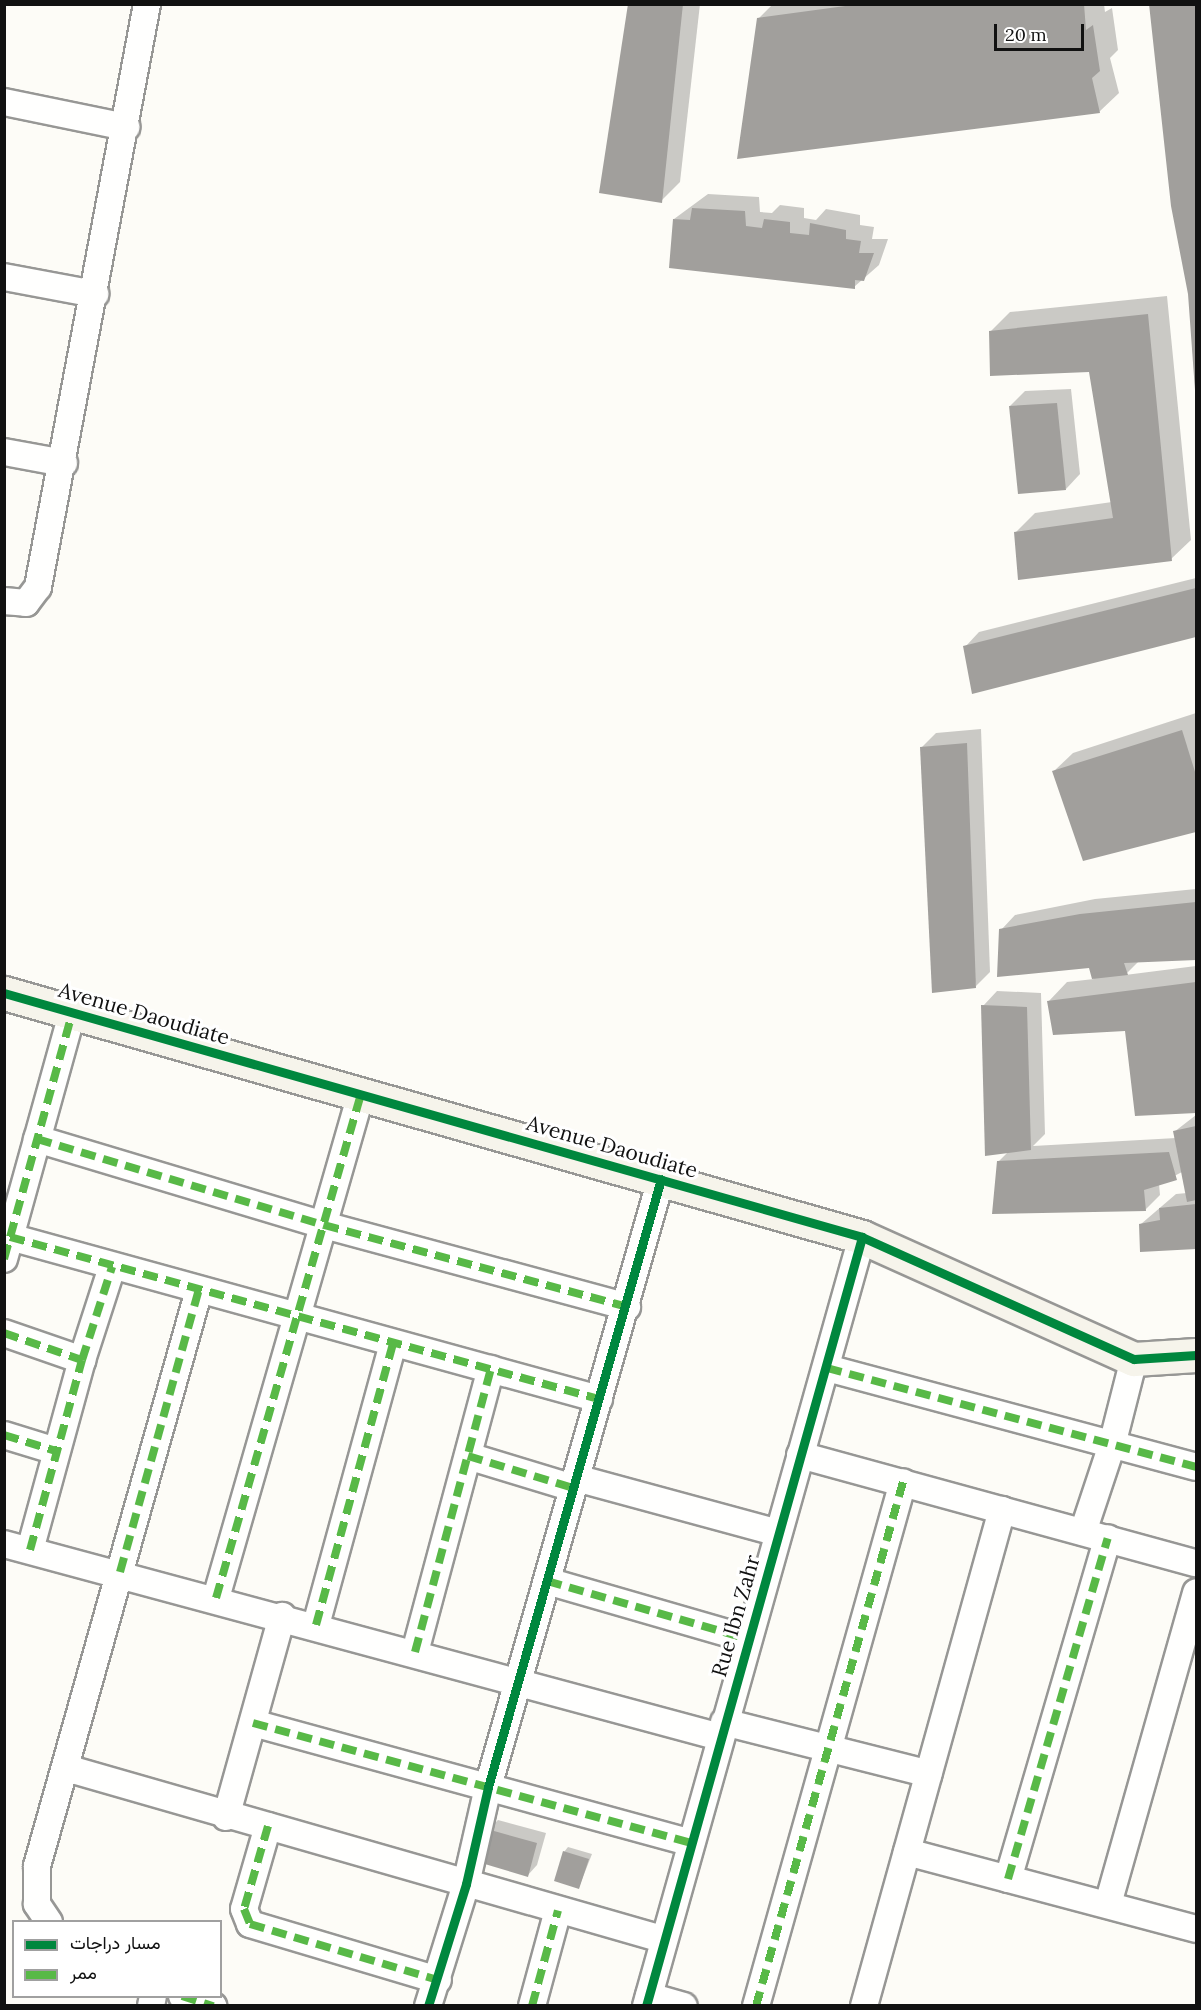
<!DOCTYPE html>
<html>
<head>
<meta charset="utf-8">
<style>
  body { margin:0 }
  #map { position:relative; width:1201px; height:2010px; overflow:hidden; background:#fdfcf7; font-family:Lora,Vazirmatn,serif }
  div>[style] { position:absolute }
  .shadow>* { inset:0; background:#0003 }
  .building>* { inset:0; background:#a19f9c }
  .roads { filter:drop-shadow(2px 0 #979795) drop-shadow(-2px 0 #979795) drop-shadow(0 2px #979795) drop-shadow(0 -2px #979795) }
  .street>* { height:26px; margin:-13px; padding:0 13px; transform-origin:13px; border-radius:13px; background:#fffffe }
  .secondary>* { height:33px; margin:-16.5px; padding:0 16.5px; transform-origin:16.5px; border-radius:16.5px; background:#f6f4eb }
  .quiet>* { height:8px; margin-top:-4px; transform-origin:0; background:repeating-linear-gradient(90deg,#58b947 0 15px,transparent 0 23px) }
  .cycleway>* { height:9px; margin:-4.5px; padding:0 4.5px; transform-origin:4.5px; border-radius:4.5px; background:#00873e }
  span { translate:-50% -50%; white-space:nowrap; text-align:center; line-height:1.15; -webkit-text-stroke:6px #fff; paint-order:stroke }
  .street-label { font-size:21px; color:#111 }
  .frame { position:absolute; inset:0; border:6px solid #111; pointer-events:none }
  .legend { position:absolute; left:12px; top:1920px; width:210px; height:78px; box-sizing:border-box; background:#fff; border:2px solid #a0a0a0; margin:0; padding:8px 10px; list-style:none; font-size:18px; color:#111 }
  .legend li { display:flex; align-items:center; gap:12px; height:30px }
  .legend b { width:30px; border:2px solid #a0a0a0 }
  .scale { position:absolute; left:994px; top:24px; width:90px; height:27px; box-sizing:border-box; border:3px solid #111; border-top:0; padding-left:8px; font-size:18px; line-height:21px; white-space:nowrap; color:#111; -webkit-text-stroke:4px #fff; paint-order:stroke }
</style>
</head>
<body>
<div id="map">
  <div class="shadow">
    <i style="clip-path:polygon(630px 4px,700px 4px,680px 182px,661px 201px)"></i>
    <i style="clip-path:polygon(773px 4px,1104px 4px,1105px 12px,1112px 8px,1118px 50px,1110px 58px,1119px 93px,1099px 112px,758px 19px)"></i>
    <i style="clip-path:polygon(1151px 4px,1196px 4px,1196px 401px,1189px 293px)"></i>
    <i style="clip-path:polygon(708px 194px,759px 197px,760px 212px,772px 213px,780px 205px,804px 208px,804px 218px,816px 220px,826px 209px,860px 215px,860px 225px,874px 227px,872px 239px,888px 239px,879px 265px,854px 287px,674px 219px)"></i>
    <i style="clip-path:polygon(1167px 296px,1191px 540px,1171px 559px,1016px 532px,1035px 513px,1112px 502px,1091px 370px,990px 332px,1010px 312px)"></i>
    <i style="clip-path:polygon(1071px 389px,1080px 474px,1066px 489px,1010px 406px,1025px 391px)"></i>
    <i style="clip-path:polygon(1196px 578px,1196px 635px,973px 692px,965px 647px,979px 632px)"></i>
    <i style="clip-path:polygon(1196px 713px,1196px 830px,1084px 860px,1053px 772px,1073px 753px)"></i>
    <i style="clip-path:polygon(981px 729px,990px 972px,976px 986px,921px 748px,936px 733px)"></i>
    <i style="clip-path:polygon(1196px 889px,1196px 958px,1139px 961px,1125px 975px,1196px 966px,1195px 1112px,1126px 1030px,1048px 1002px,1067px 982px,1094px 979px,1090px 966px,1001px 930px,1015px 915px,1095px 899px)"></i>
    <i style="clip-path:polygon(997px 991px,1041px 993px,1045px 1134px,1033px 1146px,1176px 1138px,1174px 1132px,1196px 1115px,1196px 1248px,1142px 1251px,1141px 1224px,1176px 1194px,1187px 1193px,1182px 1172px,1159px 1184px,1160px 1195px,1145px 1210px,998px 1162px,1009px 1151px,983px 1006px)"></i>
    <i style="clip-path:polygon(498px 1820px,546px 1833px,537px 1865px,528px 1875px,488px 1830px)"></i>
    <i style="clip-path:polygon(568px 1847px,592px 1854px,579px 1887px,564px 1852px)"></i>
  </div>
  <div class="building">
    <i style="clip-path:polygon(628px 4px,683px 4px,662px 203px,599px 193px)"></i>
    <i style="clip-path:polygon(860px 4px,1084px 4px,1086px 30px,1093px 25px,1100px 71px,1092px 78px,1100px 113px,737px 159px,757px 18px)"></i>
    <i style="clip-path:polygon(1149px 4px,1196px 4px,1196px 404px,1188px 294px,1171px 206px)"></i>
    <i style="clip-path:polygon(692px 208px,745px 211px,746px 226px,762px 228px,764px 219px,790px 222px,790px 233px,809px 235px,810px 223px,846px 230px,846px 239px,861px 241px,859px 253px,874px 253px,864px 281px,855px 280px,855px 289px,669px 268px,673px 219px,690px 220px)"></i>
    <i style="clip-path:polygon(1148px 314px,1172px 561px,1018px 580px,1014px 532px,1113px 518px,1089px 372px,990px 376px,989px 331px)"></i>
    <i style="clip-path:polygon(1057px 403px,1066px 490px,1018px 494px,1009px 406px)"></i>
    <i style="clip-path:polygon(1196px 588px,1196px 637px,972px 694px,963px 646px)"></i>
    <i style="clip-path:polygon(1182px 730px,1196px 775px,1196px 832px,1083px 861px,1052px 771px)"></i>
    <i style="clip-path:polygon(967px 743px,976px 988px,932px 993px,920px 747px)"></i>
    <i style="clip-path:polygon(1196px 902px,1196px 960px,1124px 963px,1128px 975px,1092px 979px,1089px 968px,997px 977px,999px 929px,1080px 914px)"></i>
    <i style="clip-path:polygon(1196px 982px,1196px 1113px,1135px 1116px,1125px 1031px,1053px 1035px,1047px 1001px)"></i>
    <i style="clip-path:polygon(981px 1005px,1027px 1007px,1031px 1150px,985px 1156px)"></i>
    <i style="clip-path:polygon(1196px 1126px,1196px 1200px,1187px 1202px,1173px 1131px)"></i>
    <i style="clip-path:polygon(1169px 1152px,1177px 1180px,1144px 1190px,1146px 1211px,992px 1214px,997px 1161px)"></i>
    <i style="clip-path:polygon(1196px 1204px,1196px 1249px,1140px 1252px,1139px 1224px,1160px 1220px,1159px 1208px)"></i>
    <i style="clip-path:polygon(487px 1829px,537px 1843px,528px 1877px,478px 1862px)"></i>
    <i style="clip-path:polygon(563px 1851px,589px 1859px,579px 1889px,554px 1881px)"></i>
  </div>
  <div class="roads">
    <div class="street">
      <i style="left:4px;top:102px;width:125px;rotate:11.6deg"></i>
      <i style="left:4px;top:277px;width:93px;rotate:10.6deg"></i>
      <i style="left:4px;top:452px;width:61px;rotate:10.4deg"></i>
      <i style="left:4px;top:601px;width:22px;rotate:5deg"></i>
      <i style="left:26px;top:603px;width:20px;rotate:-53deg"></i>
      <i style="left:38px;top:587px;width:593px;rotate:-79.41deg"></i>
      <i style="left:37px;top:1139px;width:300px;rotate:16.7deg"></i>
      <i style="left:324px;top:1225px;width:314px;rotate:15.1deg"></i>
      <i style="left:10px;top:1237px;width:611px;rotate:15.38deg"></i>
      <i style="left:4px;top:1259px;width:255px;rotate:-74.5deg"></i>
      <i style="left:4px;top:1333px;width:83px;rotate:19.1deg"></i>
      <i style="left:827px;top:1368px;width:382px;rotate:15deg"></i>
      <i style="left:4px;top:1435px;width:54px;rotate:17.1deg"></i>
      <i style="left:800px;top:1455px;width:410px;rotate:15.3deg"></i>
      <i style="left:468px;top:1456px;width:110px;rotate:16.9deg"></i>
      <i style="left:576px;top:1478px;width:209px;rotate:15.2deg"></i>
      <i style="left:1083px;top:1532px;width:92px;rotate:-71.6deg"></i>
      <i style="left:1112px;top:1445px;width:89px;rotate:-75.7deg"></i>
      <i style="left:4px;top:1544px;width:742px;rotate:15.09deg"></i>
      <i style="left:30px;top:1550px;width:197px;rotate:-74.7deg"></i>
      <i style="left:82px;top:1360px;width:98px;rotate:-72.1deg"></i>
      <i style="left:547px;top:1581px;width:209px;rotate:16.1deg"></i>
      <i style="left:216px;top:1598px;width:524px;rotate:-73.95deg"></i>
      <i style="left:316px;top:1625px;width:292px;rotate:-74.7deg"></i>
      <i style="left:415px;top:1652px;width:293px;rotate:-75deg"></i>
      <i style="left:724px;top:1722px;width:211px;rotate:14.2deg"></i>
      <i style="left:253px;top:1723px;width:454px;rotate:15.3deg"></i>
      <i style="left:66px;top:1768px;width:620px;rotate:16.01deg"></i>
      <i style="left:226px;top:1817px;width:209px;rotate:-74.4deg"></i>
      <i style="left:268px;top:1826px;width:86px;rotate:106.1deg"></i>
      <i style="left:244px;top:1909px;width:16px;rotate:68deg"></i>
      <i style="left:250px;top:1924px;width:196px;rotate:16.6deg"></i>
      <i style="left:907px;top:1852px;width:299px;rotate:14.9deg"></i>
      <i style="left:1008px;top:1879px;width:355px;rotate:-73.7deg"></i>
      <i style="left:1108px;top:1904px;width:324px;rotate:-74.2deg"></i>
      <i style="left:49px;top:1922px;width:22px;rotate:-124deg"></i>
      <i style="left:37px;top:1904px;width:38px;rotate:-90deg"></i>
      <i style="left:37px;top:1866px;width:598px;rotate:-74.29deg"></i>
      <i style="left:182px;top:1996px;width:33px;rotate:18deg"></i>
      <i style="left:649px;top:1996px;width:36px;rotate:16deg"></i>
      <i style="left:151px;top:2006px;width:10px;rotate:-79deg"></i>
      <i style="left:428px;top:2006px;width:128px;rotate:-72.7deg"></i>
      <i style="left:466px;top:1884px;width:99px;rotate:-77.2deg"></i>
      <i style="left:488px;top:1787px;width:632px;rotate:-74.12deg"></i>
      <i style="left:532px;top:2006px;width:99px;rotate:-74.8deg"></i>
      <i style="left:646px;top:2006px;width:799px;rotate:-74.31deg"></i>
      <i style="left:756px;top:2006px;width:544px;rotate:-74.33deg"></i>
      <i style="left:864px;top:2006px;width:515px;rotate:-74.45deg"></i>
    </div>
    <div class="secondary">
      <i style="left:4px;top:993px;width:892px;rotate:15.87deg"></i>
      <i style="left:862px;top:1237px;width:298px;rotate:24.2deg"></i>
      <i style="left:1134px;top:1359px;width:62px;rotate:-3.7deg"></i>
    </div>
  </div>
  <div class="quiet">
    <i style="left:37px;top:1139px;width:300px;rotate:16.7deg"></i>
    <i style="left:324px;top:1225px;width:314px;rotate:15.1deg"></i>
    <i style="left:10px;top:1237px;width:611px;rotate:15.38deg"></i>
    <i style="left:4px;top:1259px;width:255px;rotate:-74.5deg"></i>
    <i style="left:4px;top:1333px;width:83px;rotate:19.1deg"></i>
    <i style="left:827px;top:1368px;width:382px;rotate:15deg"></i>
    <i style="left:4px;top:1435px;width:54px;rotate:17.1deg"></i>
    <i style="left:468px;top:1456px;width:110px;rotate:16.9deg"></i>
    <i style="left:30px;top:1550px;width:197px;rotate:-74.7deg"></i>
    <i style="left:82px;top:1360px;width:98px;rotate:-72.1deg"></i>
    <i style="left:120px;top:1572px;width:293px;rotate:-74.4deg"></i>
    <i style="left:547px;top:1581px;width:209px;rotate:16.1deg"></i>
    <i style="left:216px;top:1598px;width:524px;rotate:-73.95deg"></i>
    <i style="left:316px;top:1625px;width:292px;rotate:-74.7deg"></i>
    <i style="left:415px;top:1652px;width:293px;rotate:-75deg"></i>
    <i style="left:253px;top:1723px;width:454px;rotate:15.3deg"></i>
    <i style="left:268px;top:1826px;width:86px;rotate:106.1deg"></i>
    <i style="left:244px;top:1909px;width:16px;rotate:68deg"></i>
    <i style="left:250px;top:1924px;width:196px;rotate:16.6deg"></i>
    <i style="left:1008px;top:1879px;width:355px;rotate:-73.7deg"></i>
    <i style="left:182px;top:1996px;width:33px;rotate:18deg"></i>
    <i style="left:532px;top:2006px;width:99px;rotate:-74.8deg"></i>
    <i style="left:756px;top:2006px;width:544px;rotate:-74.33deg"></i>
  </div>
  <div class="cycleway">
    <i style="left:4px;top:993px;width:892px;rotate:15.87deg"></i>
    <i style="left:862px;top:1237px;width:298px;rotate:24.2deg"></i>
    <i style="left:1134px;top:1359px;width:62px;rotate:-3.7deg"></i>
    <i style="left:428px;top:2006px;width:128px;rotate:-72.7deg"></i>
    <i style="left:466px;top:1884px;width:99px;rotate:-77.2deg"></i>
    <i style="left:488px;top:1787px;width:632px;rotate:-74.12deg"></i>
    <i style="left:646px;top:2006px;width:799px;rotate:-74.31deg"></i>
  </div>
  <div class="street-label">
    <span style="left:144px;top:1014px;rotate:16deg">Avenue Daoudiate</span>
    <span style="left:612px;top:1147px;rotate:16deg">Avenue Daoudiate</span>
    <span style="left:736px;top:1616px;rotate:-74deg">Rue Ibn Zahr</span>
  </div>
  <div class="frame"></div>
  <ul class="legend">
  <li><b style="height:8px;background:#00873e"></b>مسار دراجات</li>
  <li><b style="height:8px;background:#58b947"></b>ممر</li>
  </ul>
  <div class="scale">20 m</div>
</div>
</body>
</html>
